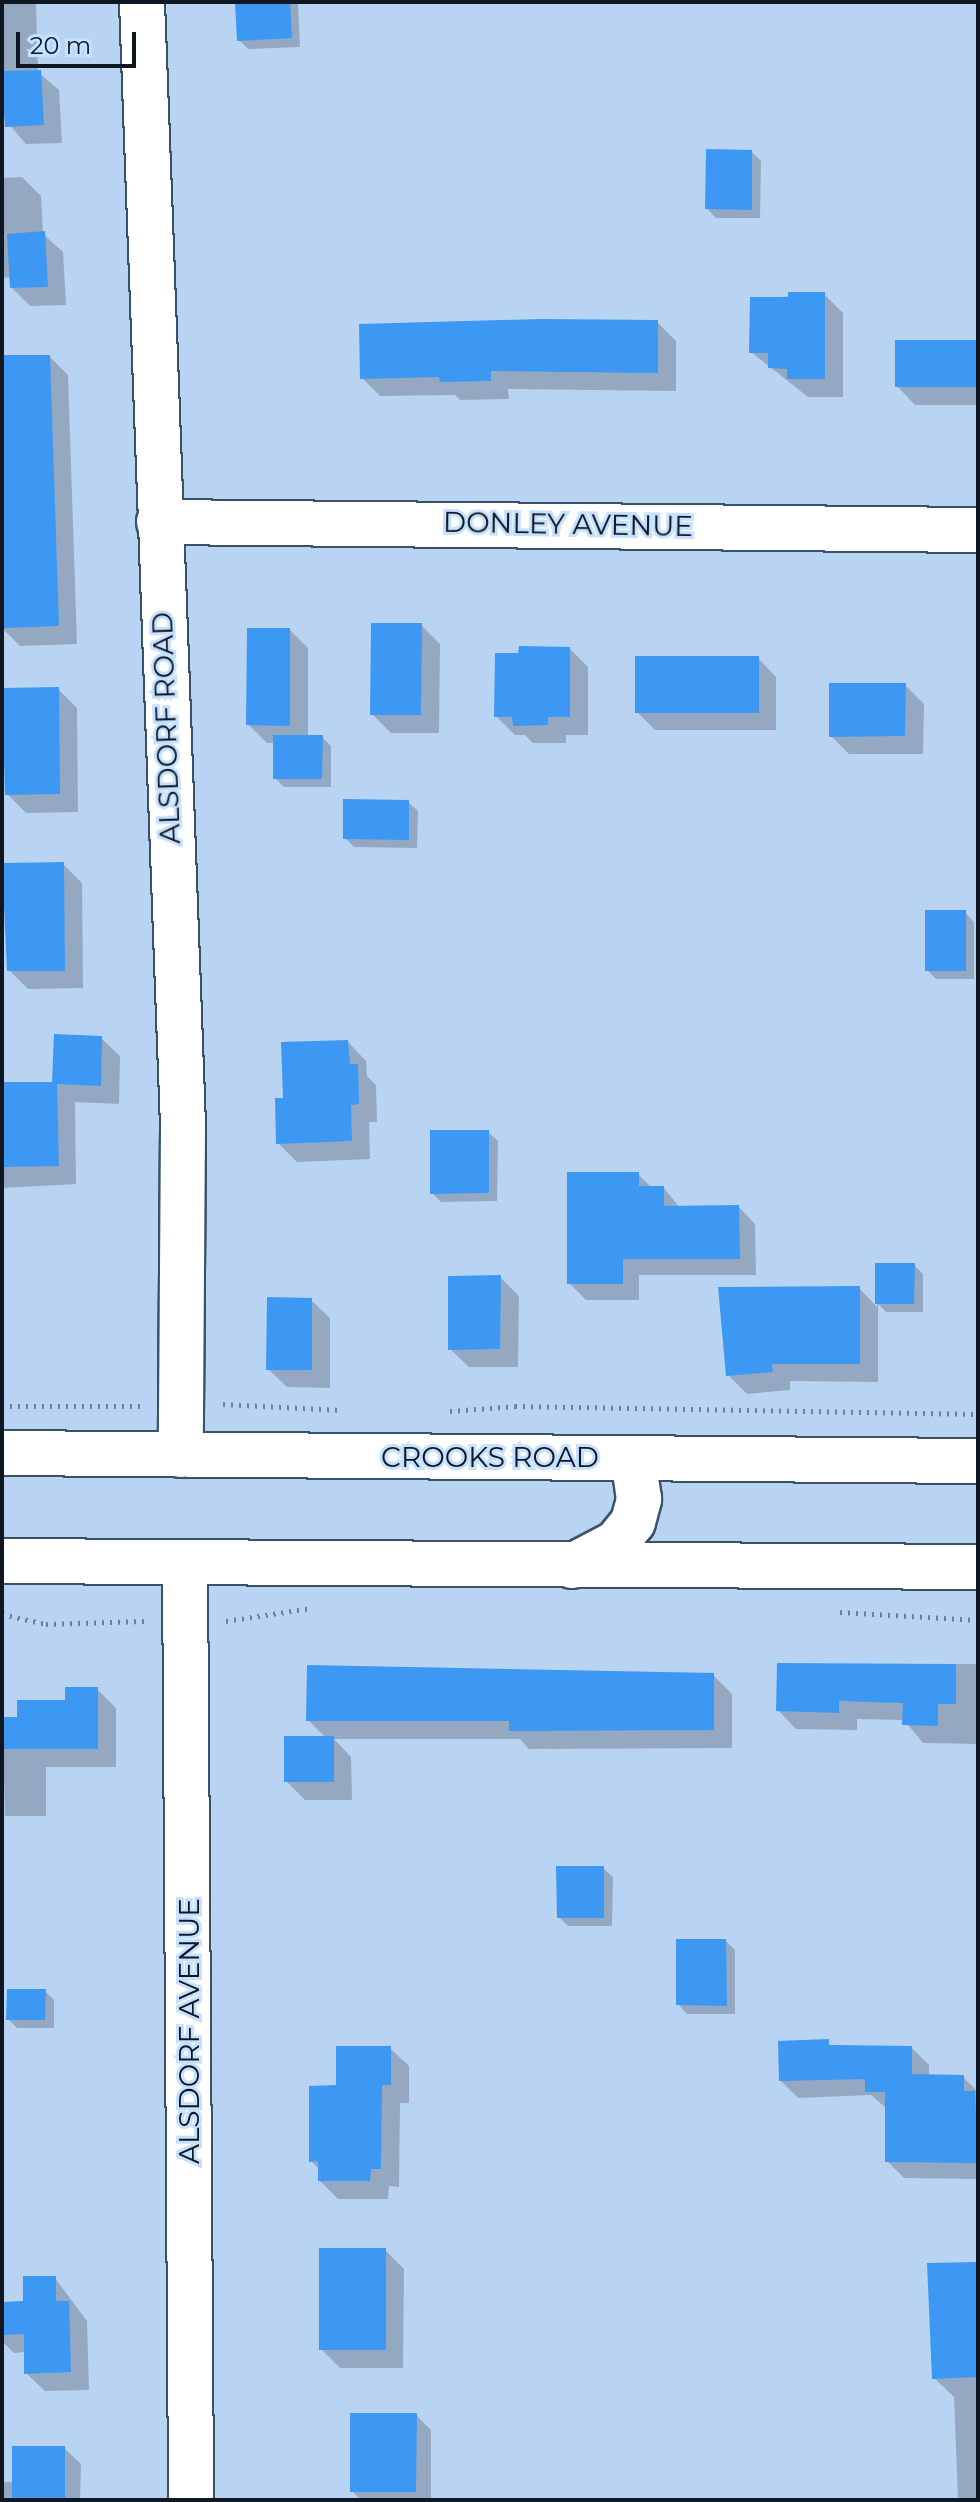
<!DOCTYPE html>
<html>
<head>
<meta charset="utf-8">
<style>
  body { margin:0 }
  #map { position:relative; width:980px; height:2502px; overflow:hidden; background:#b9d4f2; font-family:Montserrat,sans-serif }
  div>[style] { position:absolute }
  .shadow>* { inset:0; background:#0003 }
  .building>* { inset:0; background:#3c98f3 }
  .path>* { height:5px; margin-top:-2.5px; transform-origin:0; background:repeating-linear-gradient(90deg,#6d8096 0 2px,transparent 0 8px) }
  .roads { filter:drop-shadow(2px 0 #3a516a) drop-shadow(-2px 0 #3a516a) drop-shadow(0 2px #3a516a) drop-shadow(0 -2px #3a516a) }
  .street>* { height:44px; margin:-22px; padding:0 22px; transform-origin:22px; border-radius:22px; background:#fff }
  .secondary>* { height:44px; margin:-22px; padding:0 22px; transform-origin:22px; border-radius:22px; background:#fff }
  span { translate:-50% -50%; white-space:nowrap; text-align:center; line-height:1.15; -webkit-text-stroke:6px #c6e1ff; paint-order:stroke }
  .street-label { font-size:28px; color:#0e1722 }
  .frame { position:absolute; inset:0; border:4px solid #0e1722; pointer-events:none }
  .scale { position:absolute; left:16px; top:32px; width:120px; height:36px; box-sizing:border-box; border:4px solid #0e1722; border-top:0; padding-left:10px; font-size:24px; line-height:28px; white-space:nowrap; color:#0e1722; -webkit-text-stroke:6px #c6e1ff; paint-order:stroke }
</style>
</head>
<body>
<div id="map">
  <div class="shadow">
    <i style="clip-path:polygon(2px 2px,36px 2px,38px 72px,59px 90px,62px 143px,26px 144px,2px 116px)"></i>
    <i style="clip-path:polygon(237px 2px,298px 2px,300px 47px,248px 49px,239px 40px)"></i>
    <i style="clip-path:polygon(752px 152px,761px 161px,760px 218px,716px 218px,707px 209px)"></i>
    <i style="clip-path:polygon(22px 177px,41px 196px,43px 234px,63px 252px,66px 305px,30px 306px,12px 288px,11px 277px,2px 278px,2px 178px)"></i>
    <i style="clip-path:polygon(824px 294px,843px 313px,843px 397px,808px 397px,751px 352px,752px 299px)"></i>
    <i style="clip-path:polygon(657px 322px,676px 341px,676px 391px,508px 389px,509px 399px,460px 400px,455px 395px,380px 396px,362px 378px)"></i>
    <i style="clip-path:polygon(978px 342px,978px 405px,915px 405px,897px 386px)"></i>
    <i style="clip-path:polygon(2px 357px,50px 357px,68px 375px,77px 644px,20px 646px,2px 628px)"></i>
    <i style="clip-path:polygon(421px 625px,440px 644px,439px 733px,391px 733px,372px 714px)"></i>
    <i style="clip-path:polygon(290px 630px,308px 648px,308px 737px,322px 737px,331px 746px,331px 787px,284px 787px,275px 778px,275px 743px,267px 743px,248px 724px)"></i>
    <i style="clip-path:polygon(570px 649px,588px 667px,588px 735px,566px 735px,566px 743px,533px 743px,525px 735px,515px 735px,496px 716px)"></i>
    <i style="clip-path:polygon(758px 658px,776px 677px,776px 730px,655px 730px,637px 712px)"></i>
    <i style="clip-path:polygon(905px 685px,924px 704px,923px 754px,849px 754px,831px 736px)"></i>
    <i style="clip-path:polygon(58px 689px,77px 708px,78px 812px,26px 813px,7px 794px,2px 690px)"></i>
    <i style="clip-path:polygon(408px 802px,418px 811px,417px 848px,354px 847px,345px 838px)"></i>
    <i style="clip-path:polygon(63px 864px,82px 883px,83px 988px,28px 989px,9px 970px,2px 865px)"></i>
    <i style="clip-path:polygon(965px 912px,974px 922px,974px 979px,936px 979px,927px 970px)"></i>
    <i style="clip-path:polygon(101px 1038px,120px 1056px,119px 1104px,75px 1102px,76px 1184px,2px 1188px,2px 1084px,54px 1084px)"></i>
    <i style="clip-path:polygon(348px 1042px,366px 1061px,367px 1076px,376px 1085px,377px 1122px,369px 1122px,370px 1159px,297px 1162px,278px 1143px)"></i>
    <i style="clip-path:polygon(488px 1132px,498px 1141px,497px 1201px,441px 1202px,432px 1193px)"></i>
    <i style="clip-path:polygon(638px 1174px,652px 1188px,664px 1188px,680px 1208px,739px 1207px,755px 1224px,756px 1275px,639px 1275px,639px 1300px,586px 1300px,569px 1283px)"></i>
    <i style="clip-path:polygon(877px 1265px,914px 1265px,923px 1274px,923px 1312px,886px 1312px,878px 1304px,878px 1382px,790px 1381px,790px 1390px,747px 1394px,728px 1375px,859px 1288px,877px 1307px)"></i>
    <i style="clip-path:polygon(500px 1277px,519px 1296px,518px 1367px,469px 1367px,450px 1349px)"></i>
    <i style="clip-path:polygon(311px 1300px,330px 1318px,330px 1388px,287px 1387px,268px 1369px)"></i>
    <i style="clip-path:polygon(978px 1664px,978px 1744px,923px 1743px,904px 1720px,857px 1719px,857px 1730px,796px 1729px,778px 1710px,778px 1665px)"></i>
    <i style="clip-path:polygon(713px 1675px,732px 1694px,732px 1748px,529px 1749px,520px 1739px,334px 1739px,351px 1757px,352px 1800px,305px 1800px,286px 1781px,326px 1738px,308px 1720px)"></i>
    <i style="clip-path:polygon(97px 1689px,116px 1708px,116px 1767px,46px 1767px,46px 1816px,5px 1816px,2px 1719px,19px 1719px)"></i>
    <i style="clip-path:polygon(603px 1868px,613px 1877px,612px 1926px,568px 1926px,559px 1917px)"></i>
    <i style="clip-path:polygon(726px 1941px,735px 1950px,735px 2014px,687px 2014px,678px 2004px)"></i>
    <i style="clip-path:polygon(45px 1991px,54px 2000px,54px 2028px,17px 2028px,8px 2019px)"></i>
    <i style="clip-path:polygon(780px 2043px,912px 2048px,929px 2065px,929px 2076px,963px 2077px,978px 2092px,978px 2179px,904px 2178px,887px 2161px,887px 2109px,871px 2095px,798px 2098px,781px 2081px)"></i>
    <i style="clip-path:polygon(390px 2048px,409px 2066px,409px 2103px,400px 2103px,399px 2187px,389px 2186px,388px 2199px,338px 2199px,320px 2181px,320px 2170px,311px 2161px,338px 2087px)"></i>
    <i style="clip-path:polygon(385px 2250px,404px 2269px,403px 2368px,340px 2368px,321px 2349px)"></i>
    <i style="clip-path:polygon(978px 2264px,978px 2500px,958px 2500px,954px 2397px,934px 2378px)"></i>
    <i style="clip-path:polygon(55px 2278px,87px 2321px,89px 2390px,45px 2391px,26px 2373px,26px 2352px,14px 2353px,2px 2341px,2px 2304px,25px 2303px)"></i>
    <i style="clip-path:polygon(416px 2415px,431px 2430px,431px 2500px,361px 2500px,352px 2491px)"></i>
    <i style="clip-path:polygon(64px 2448px,81px 2464px,80px 2500px,2px 2500px,2px 2482px,14px 2482px)"></i>
  </div>
  <div class="building">
    <i style="clip-path:polygon(235px 2px,290px 2px,292px 38px,237px 41px)"></i>
    <i style="clip-path:polygon(41px 70px,44px 125px,5px 127px,2px 71px)"></i>
    <i style="clip-path:polygon(706px 149px,752px 150px,752px 210px,705px 209px)"></i>
    <i style="clip-path:polygon(45px 231px,48px 287px,10px 288px,7px 234px)"></i>
    <i style="clip-path:polygon(788px 292px,825px 292px,825px 379px,787px 379px,787px 369px,768px 368px,768px 353px,749px 353px,750px 297px,788px 297px)"></i>
    <i style="clip-path:polygon(541px 319px,658px 320px,658px 373px,491px 371px,491px 381px,440px 382px,439px 377px,360px 379px,359px 324px)"></i>
    <i style="clip-path:polygon(895px 340px,978px 340px,978px 387px,895px 387px)"></i>
    <i style="clip-path:polygon(2px 355px,50px 355px,59px 626px,2px 628px)"></i>
    <i style="clip-path:polygon(371px 623px,422px 623px,421px 715px,370px 715px)"></i>
    <i style="clip-path:polygon(247px 628px,290px 628px,290px 726px,246px 725px)"></i>
    <i style="clip-path:polygon(519px 646px,570px 647px,570px 717px,548px 717px,548px 725px,513px 726px,512px 717px,494px 717px,495px 653px,518px 653px)"></i>
    <i style="clip-path:polygon(635px 656px,759px 656px,759px 713px,635px 713px)"></i>
    <i style="clip-path:polygon(829px 683px,906px 683px,905px 736px,829px 737px)"></i>
    <i style="clip-path:polygon(59px 687px,60px 794px,5px 795px,2px 688px)"></i>
    <i style="clip-path:polygon(273px 735px,323px 735px,322px 779px,273px 779px)"></i>
    <i style="clip-path:polygon(343px 799px,409px 800px,409px 840px,343px 839px)"></i>
    <i style="clip-path:polygon(64px 862px,65px 971px,7px 971px,2px 863px)"></i>
    <i style="clip-path:polygon(925px 910px,966px 910px,966px 971px,925px 971px)"></i>
    <i style="clip-path:polygon(54px 1034px,102px 1036px,101px 1086px,57px 1084px,59px 1166px,2px 1167px,2px 1082px,52px 1082px)"></i>
    <i style="clip-path:polygon(348px 1040px,350px 1064px,358px 1064px,359px 1104px,351px 1105px,352px 1141px,276px 1144px,275px 1098px,283px 1098px,281px 1042px)"></i>
    <i style="clip-path:polygon(430px 1130px,489px 1130px,489px 1193px,430px 1194px)"></i>
    <i style="clip-path:polygon(567px 1172px,639px 1172px,639px 1186px,664px 1186px,664px 1206px,739px 1205px,740px 1259px,623px 1259px,623px 1284px,567px 1284px)"></i>
    <i style="clip-path:polygon(875px 1263px,915px 1263px,914px 1304px,875px 1304px)"></i>
    <i style="clip-path:polygon(501px 1275px,500px 1349px,448px 1350px,448px 1276px)"></i>
    <i style="clip-path:polygon(860px 1286px,860px 1364px,772px 1364px,773px 1372px,726px 1376px,718px 1287px)"></i>
    <i style="clip-path:polygon(267px 1297px,312px 1298px,312px 1370px,266px 1370px)"></i>
    <i style="clip-path:polygon(777px 1663px,956px 1664px,956px 1704px,938px 1704px,938px 1726px,902px 1725px,903px 1703px,839px 1701px,839px 1713px,776px 1711px)"></i>
    <i style="clip-path:polygon(307px 1665px,714px 1673px,714px 1730px,509px 1731px,509px 1721px,306px 1721px)"></i>
    <i style="clip-path:polygon(65px 1687px,98px 1687px,98px 1749px,2px 1749px,2px 1717px,17px 1717px,17px 1700px,65px 1700px)"></i>
    <i style="clip-path:polygon(284px 1736px,334px 1736px,334px 1782px,284px 1782px)"></i>
    <i style="clip-path:polygon(556px 1866px,604px 1866px,604px 1918px,557px 1918px)"></i>
    <i style="clip-path:polygon(676px 1939px,726px 1939px,727px 2006px,676px 2005px)"></i>
    <i style="clip-path:polygon(7px 1989px,46px 1989px,45px 2020px,6px 2020px)"></i>
    <i style="clip-path:polygon(829px 2039px,829px 2045px,912px 2046px,912px 2074px,964px 2075px,964px 2091px,975px 2091px,978px 2163px,885px 2162px,885px 2092px,865px 2092px,865px 2079px,779px 2081px,778px 2041px)"></i>
    <i style="clip-path:polygon(336px 2046px,391px 2046px,391px 2085px,382px 2085px,381px 2169px,371px 2169px,370px 2181px,318px 2181px,318px 2161px,309px 2162px,309px 2086px,336px 2085px)"></i>
    <i style="clip-path:polygon(319px 2248px,386px 2248px,386px 2350px,319px 2350px)"></i>
    <i style="clip-path:polygon(978px 2262px,978px 2377px,932px 2379px,927px 2263px)"></i>
    <i style="clip-path:polygon(23px 2276px,56px 2276px,56px 2301px,69px 2301px,71px 2372px,24px 2374px,24px 2334px,2px 2335px,2px 2302px,23px 2301px)"></i>
    <i style="clip-path:polygon(350px 2413px,417px 2413px,416px 2492px,350px 2492px)"></i>
    <i style="clip-path:polygon(12px 2446px,65px 2446px,65px 2500px,12px 2500px)"></i>
  </div>
  <div class="path">
    <i style="left:223px;top:1404px;width:117px;rotate:2.9deg"></i>
    <i style="left:2px;top:1406px;width:139px"></i>
    <i style="left:450px;top:1411px;width:65px;rotate:-4.4deg"></i>
    <i style="left:515px;top:1406px;width:463px;rotate:1deg"></i>
    <i style="left:840px;top:1612px;width:138px;rotate:3.3deg"></i>
    <i style="left:2px;top:1614px;width:45px;rotate:12.8deg"></i>
    <i style="left:46px;top:1624px;width:98px;rotate:-1.8deg"></i>
    <i style="left:226px;top:1621px;width:86px;rotate:-8.7deg"></i>
  </div>
  <div class="roads">
    <div class="street">
      <i style="left:142px;top:2px;width:1127px;rotate:87.91deg"></i>
      <i style="left:183px;top:1128px;width:327px;rotate:90.4deg"></i>
      <i style="left:159px;top:522px;width:819px;rotate:0.56deg"></i>
      <i style="left:185px;top:1563px;width:937px;rotate:89.63deg"></i>
    </div>
    <div class="secondary">
      <i style="left:2px;top:1453px;width:976px;rotate:0.47deg"></i>
      <i style="left:2px;top:1561px;width:976px;rotate:0.35deg"></i>
      <i style="left:572px;top:1566px;width:50px;rotate:-27.6deg"></i>
      <i style="left:616px;top:1543px;width:27px;rotate:-51deg"></i>
      <i style="left:633px;top:1522px;width:24px;rotate:-75deg"></i>
      <i style="left:639px;top:1499px;width:41px;rotate:-98.3deg"></i>
    </div>
  </div>
  <div class="street-label">
    <span style="left:568px;top:524px;rotate:1deg">DONLEY AVENUE</span>
    <span style="left:166px;top:728px;rotate:-92deg">ALSDORF ROAD</span>
    <span style="left:490px;top:1457px">CROOKS ROAD</span>
    <span style="left:189px;top:2031px;rotate:-90deg">ALSDORF AVENUE</span>
  </div>
  <div class="frame"></div>
  <div class="scale">20 m</div>
</div>
</body>
</html>
